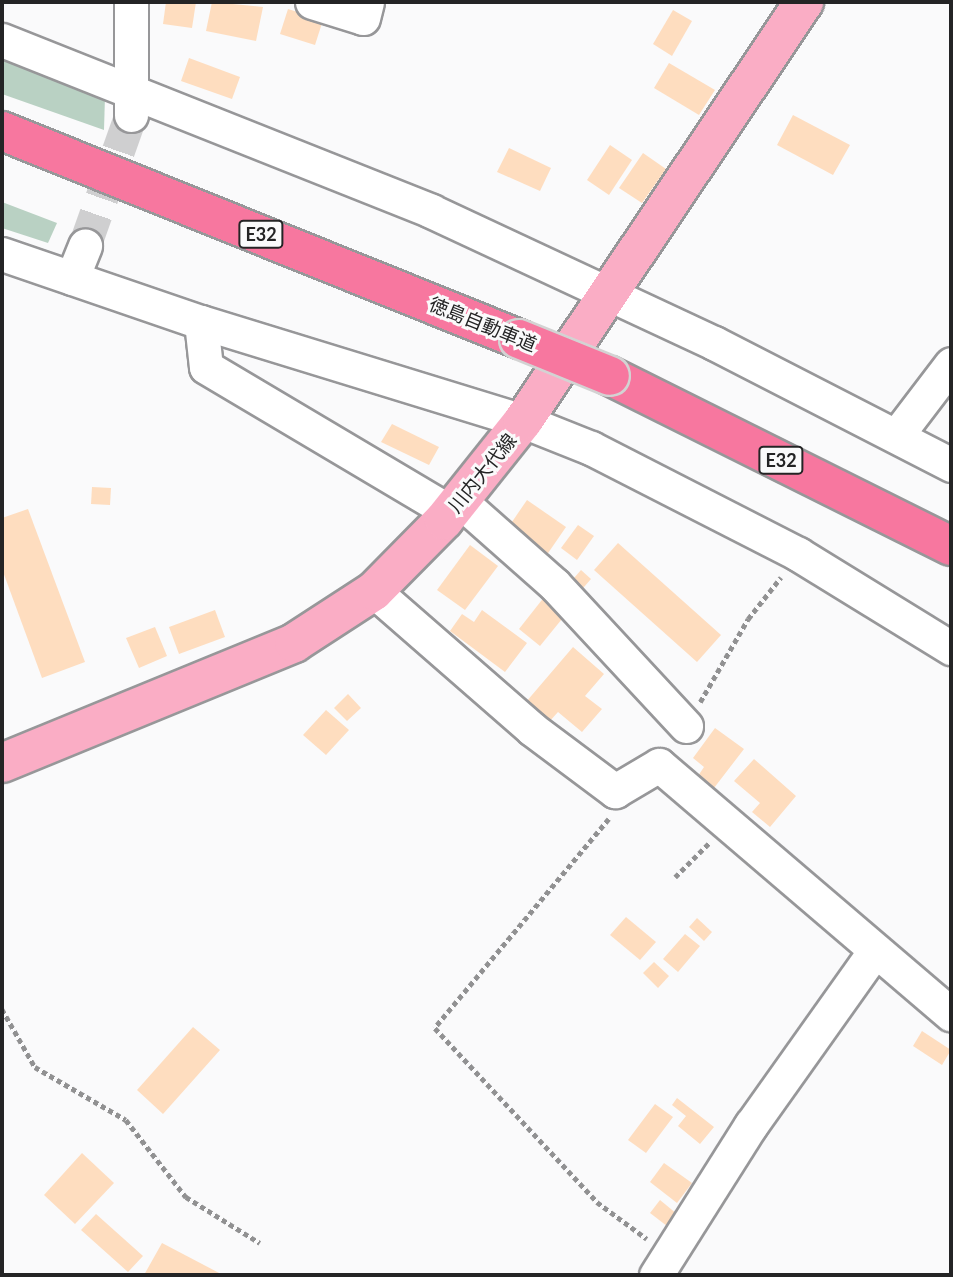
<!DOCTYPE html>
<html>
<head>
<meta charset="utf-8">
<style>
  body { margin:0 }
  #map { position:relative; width:953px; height:1277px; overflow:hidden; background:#fafafb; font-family:Lato,"Noto Sans JP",sans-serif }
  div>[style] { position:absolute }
  .green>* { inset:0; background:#b9d1c3 }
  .building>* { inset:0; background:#feddbf }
  .minor-tunnel>* { height:33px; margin-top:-16.5px; transform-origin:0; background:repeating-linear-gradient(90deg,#cfcfd0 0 33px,transparent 0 50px) }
  .path>* { height:4.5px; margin-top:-2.25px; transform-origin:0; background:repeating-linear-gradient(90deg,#919192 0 5px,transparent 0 8.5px) }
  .roads { filter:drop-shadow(2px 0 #979799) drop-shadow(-2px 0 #979799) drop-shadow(0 2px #979799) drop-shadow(0 -2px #979799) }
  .minor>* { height:33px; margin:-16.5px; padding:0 16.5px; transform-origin:16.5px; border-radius:16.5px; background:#fff }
  .major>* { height:38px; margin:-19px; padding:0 19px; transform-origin:19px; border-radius:19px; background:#faadc5 }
  .highway>* { height:38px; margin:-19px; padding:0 19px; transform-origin:19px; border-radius:19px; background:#f7779f }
  .bridges { filter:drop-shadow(2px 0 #d3d3d3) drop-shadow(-2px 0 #d3d3d3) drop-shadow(0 2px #d3d3d3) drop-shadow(0 -2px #d3d3d3) }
  .highway-bridge>* { height:38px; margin:-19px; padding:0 19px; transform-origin:19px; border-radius:19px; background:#f7779f }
  span { translate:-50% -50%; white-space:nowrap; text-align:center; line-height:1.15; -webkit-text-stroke:6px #fafafb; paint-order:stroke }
  .shield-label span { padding:2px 5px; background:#fafafb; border:2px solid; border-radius:5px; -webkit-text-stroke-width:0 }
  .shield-label { font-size:18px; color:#242425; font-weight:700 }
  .street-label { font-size:19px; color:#242425 }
  .frame { position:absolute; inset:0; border:4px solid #242425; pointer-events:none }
</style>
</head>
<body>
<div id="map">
  <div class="green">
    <i style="clip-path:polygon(2px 58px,105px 96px,104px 130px,2px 94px)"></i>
    <i style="clip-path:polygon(2px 202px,57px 223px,48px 243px,2px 228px)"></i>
  </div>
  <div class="building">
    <i style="clip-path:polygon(166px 2px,196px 2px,192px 28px,163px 24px)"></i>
    <i style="clip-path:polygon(212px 2px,263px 7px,256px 41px,206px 31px)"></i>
    <i style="clip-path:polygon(288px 9px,323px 20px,315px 45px,280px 34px)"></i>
    <i style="clip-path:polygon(673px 10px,692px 21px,672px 56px,653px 44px)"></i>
    <i style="clip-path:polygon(189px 58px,240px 77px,232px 99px,181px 81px)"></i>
    <i style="clip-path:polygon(669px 63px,715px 90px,699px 115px,654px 88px)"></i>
    <i style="clip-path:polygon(793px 115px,850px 145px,833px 175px,777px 145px)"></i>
    <i style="clip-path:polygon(610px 145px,632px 160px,609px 195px,587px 180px)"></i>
    <i style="clip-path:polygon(509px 148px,551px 168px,540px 191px,497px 172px)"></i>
    <i style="clip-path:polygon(643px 153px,666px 169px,642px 203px,619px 188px)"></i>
    <i style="clip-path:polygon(392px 424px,439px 447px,429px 465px,381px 442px)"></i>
    <i style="clip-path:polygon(92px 487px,111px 488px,110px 505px,91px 504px)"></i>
    <i style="clip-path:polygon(527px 500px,566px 527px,544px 559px,505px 532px)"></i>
    <i style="clip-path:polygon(28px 509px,85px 662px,42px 678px,2px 569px,2px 518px)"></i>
    <i style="clip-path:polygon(578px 525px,594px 536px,577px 560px,561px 548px)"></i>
    <i style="clip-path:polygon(618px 543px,721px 635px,697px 662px,594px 570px)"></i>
    <i style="clip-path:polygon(470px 545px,498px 566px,465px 610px,437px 590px)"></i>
    <i style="clip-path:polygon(581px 570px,591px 579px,577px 595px,567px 586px)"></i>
    <i style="clip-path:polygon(545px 596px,566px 614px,540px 646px,519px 629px)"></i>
    <i style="clip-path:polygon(215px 610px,225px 637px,179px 654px,169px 627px)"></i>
    <i style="clip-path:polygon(482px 610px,527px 643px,505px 672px,450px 631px,462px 614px,474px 622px)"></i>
    <i style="clip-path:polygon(155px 627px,167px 656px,139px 668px,126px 638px)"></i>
    <i style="clip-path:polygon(573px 647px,604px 674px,585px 696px,602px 709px,582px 732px,558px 712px,549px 722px,526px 702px)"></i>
    <i style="clip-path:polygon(348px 694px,361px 708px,347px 721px,334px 708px)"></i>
    <i style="clip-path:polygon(326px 710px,349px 730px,326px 755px,303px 735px)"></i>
    <i style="clip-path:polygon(715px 728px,744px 749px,714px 788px,698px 776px,704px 767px,693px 758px)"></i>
    <i style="clip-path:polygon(754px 759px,796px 796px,770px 827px,752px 812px,760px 803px,734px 781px)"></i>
    <i style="clip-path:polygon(626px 917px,656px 942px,640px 960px,610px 935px)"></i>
    <i style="clip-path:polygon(697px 918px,712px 932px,704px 941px,689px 927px)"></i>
    <i style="clip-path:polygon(685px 934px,700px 946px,678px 972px,663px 959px)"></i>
    <i style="clip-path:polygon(654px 962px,669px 976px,658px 988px,643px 973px)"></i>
    <i style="clip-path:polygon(193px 1027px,220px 1050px,163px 1114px,137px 1090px)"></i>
    <i style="clip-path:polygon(922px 1031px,951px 1050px,942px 1065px,913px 1046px)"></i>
    <i style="clip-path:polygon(677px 1098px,714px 1127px,700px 1144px,678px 1126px,686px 1116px,672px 1105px)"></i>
    <i style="clip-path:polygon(655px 1104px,673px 1117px,646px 1153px,628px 1140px)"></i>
    <i style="clip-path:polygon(82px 1153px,114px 1183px,75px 1224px,44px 1195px)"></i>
    <i style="clip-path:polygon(664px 1163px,692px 1183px,677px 1203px,650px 1182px)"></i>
    <i style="clip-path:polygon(660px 1200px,677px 1214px,667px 1226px,650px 1213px)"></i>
    <i style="clip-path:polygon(96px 1214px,143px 1256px,128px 1272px,81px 1230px)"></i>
    <i style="clip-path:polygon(162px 1243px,223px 1275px,144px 1275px)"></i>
  </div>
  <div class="minor-tunnel">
    <i style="left:85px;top:245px;width:138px;rotate:-70.5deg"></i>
  </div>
  <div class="path">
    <i style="left:700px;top:702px;width:96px;rotate:-60deg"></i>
    <i style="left:748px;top:619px;width:53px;rotate:-51.8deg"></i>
    <i style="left:609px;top:819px;width:272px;rotate:129.8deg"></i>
    <i style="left:435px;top:1028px;width:238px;rotate:47deg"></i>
    <i style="left:597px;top:1202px;width:62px;rotate:36.5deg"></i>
    <i style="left:675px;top:877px;width:48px;rotate:-45deg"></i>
    <i style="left:2px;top:1009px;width:67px;rotate:60.4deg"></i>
    <i style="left:35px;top:1067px;width:105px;rotate:30.2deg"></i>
    <i style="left:126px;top:1120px;width:98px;rotate:52.1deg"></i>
    <i style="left:186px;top:1197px;width:87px;rotate:31.9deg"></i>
  </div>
  <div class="roads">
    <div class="minor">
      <i style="left:131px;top:2px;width:113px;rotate:90deg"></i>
      <i style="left:312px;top:2px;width:53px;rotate:17.4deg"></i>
      <i style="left:363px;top:18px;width:16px;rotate:-76deg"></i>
      <i style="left:2px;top:40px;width:462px;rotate:21.7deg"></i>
      <i style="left:431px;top:211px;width:312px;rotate:25deg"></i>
      <i style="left:714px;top:343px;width:267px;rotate:27.2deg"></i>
      <i style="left:2px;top:254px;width:210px;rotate:18.9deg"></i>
      <i style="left:201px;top:322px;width:337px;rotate:17.1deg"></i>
      <i style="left:523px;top:421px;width:73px;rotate:21.7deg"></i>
      <i style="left:591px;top:448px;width:233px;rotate:27.1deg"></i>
      <i style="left:798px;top:554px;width:180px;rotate:31.6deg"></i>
      <i style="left:72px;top:278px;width:35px;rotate:-68deg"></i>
      <i style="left:201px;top:322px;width:45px;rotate:83.7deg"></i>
      <i style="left:206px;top:367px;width:284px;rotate:30.7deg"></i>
      <i style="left:897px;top:435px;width:89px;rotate:-52.7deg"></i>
      <i style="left:459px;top:500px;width:127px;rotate:41.5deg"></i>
      <i style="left:554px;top:584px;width:194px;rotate:47.1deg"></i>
      <i style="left:374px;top:591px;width:210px;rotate:41.1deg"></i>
      <i style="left:532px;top:729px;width:104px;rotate:36.8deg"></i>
      <i style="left:615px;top:791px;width:51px;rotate:-30.6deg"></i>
      <i style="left:659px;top:765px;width:384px;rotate:40.5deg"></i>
      <i style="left:656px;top:1275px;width:178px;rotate:-57.7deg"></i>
      <i style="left:751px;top:1125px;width:212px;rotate:-54.6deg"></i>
    </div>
    <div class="major">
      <i style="left:2px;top:763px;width:316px;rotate:-22.3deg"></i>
      <i style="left:294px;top:643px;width:95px;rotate:-33deg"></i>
      <i style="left:374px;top:591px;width:100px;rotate:-45.4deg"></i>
      <i style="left:444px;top:520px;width:127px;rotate:-51.4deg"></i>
      <i style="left:523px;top:421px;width:505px;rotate:-56.15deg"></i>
    </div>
    <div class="highway">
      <i style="left:2px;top:131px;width:557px;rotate:21.92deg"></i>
      <i style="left:610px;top:376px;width:381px;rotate:26.5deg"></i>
    </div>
  </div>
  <div class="bridges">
    <div class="highway-bridge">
      <i style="left:519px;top:339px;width:98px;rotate:22.1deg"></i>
    </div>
  </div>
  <div class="shield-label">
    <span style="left:261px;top:234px">E32</span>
    <span style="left:781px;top:460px">E32</span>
  </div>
  <div class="street-label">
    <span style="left:483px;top:324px;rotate:22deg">徳島自動車道</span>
    <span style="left:482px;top:473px;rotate:-51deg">川内大代線</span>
  </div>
  <div class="frame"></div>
</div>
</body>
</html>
